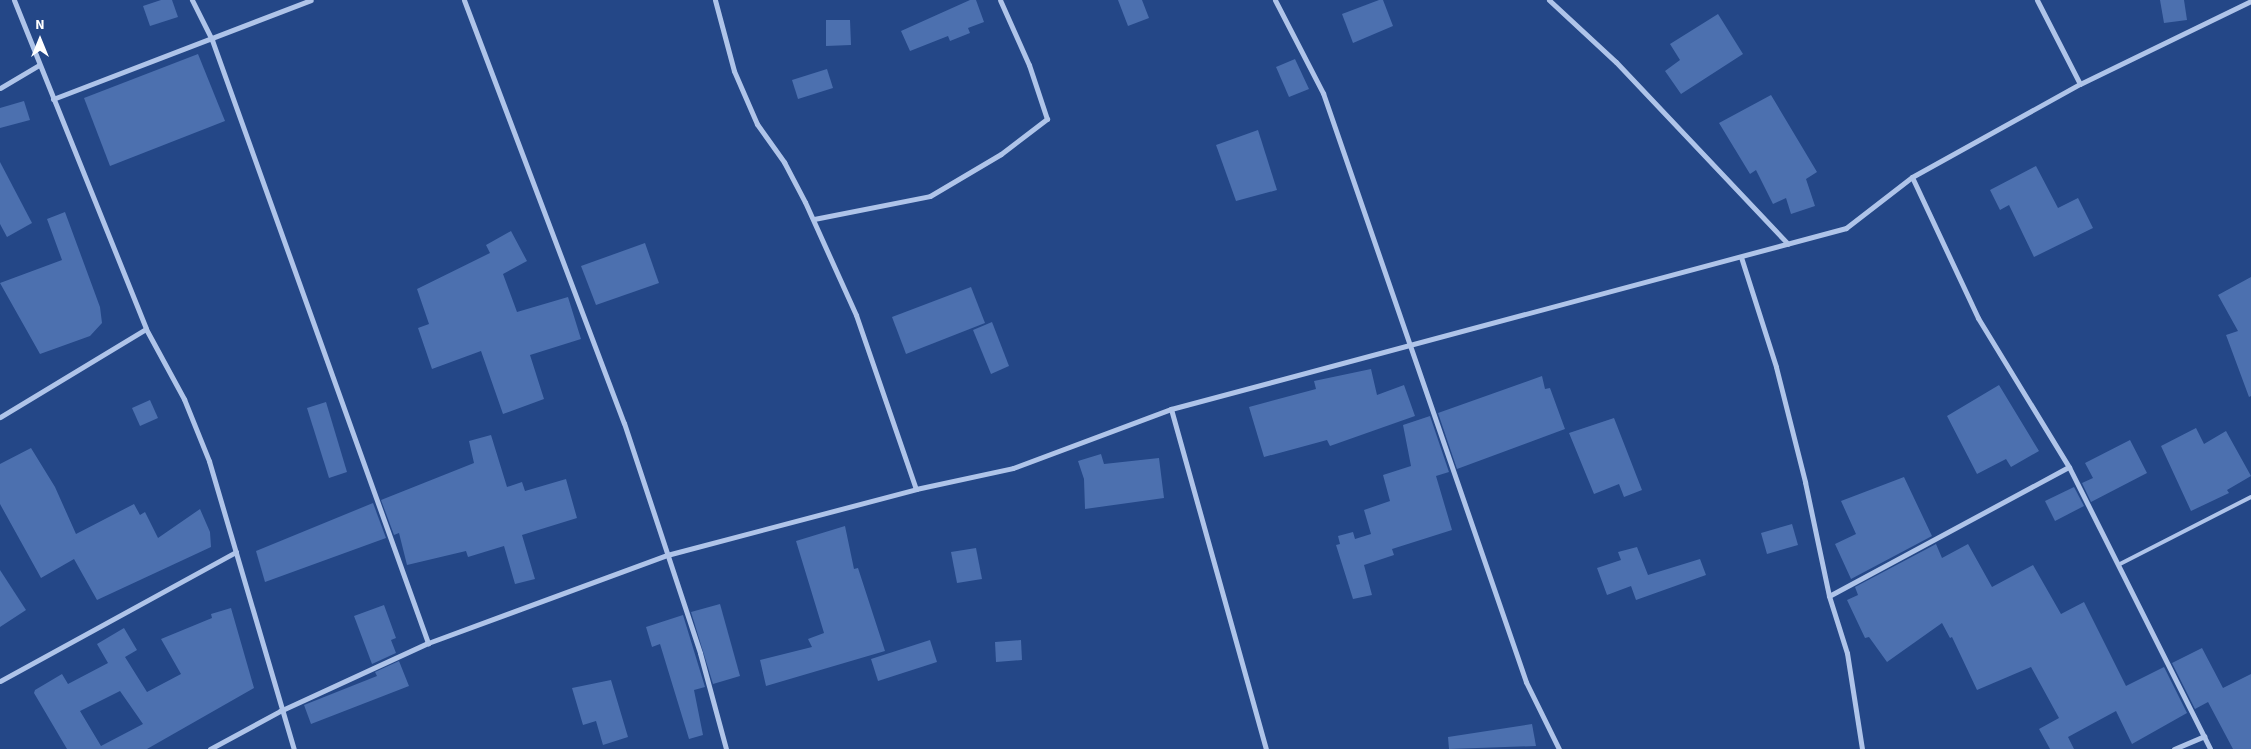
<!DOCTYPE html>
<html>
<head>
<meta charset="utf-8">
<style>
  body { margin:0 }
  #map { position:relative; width:2251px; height:749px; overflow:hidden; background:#244787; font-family:"Source Sans 3",sans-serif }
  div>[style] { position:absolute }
  .building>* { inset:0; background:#4c70af }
  .lane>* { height:4px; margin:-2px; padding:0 2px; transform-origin:2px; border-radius:2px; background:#afc4e9 }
  .street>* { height:5px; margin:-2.5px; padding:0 2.5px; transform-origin:2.5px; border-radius:2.5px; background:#afc4e9 }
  span { translate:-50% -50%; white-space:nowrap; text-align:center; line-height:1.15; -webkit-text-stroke:4px #244787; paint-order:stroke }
  .north { position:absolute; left:15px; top:15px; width:50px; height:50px; -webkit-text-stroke:4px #244787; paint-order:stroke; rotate:0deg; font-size:14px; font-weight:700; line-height:20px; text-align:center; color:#fff }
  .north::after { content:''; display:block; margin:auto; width:18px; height:22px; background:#fff; clip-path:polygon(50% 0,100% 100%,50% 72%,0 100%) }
</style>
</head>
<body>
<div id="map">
  <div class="building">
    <i style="clip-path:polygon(161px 0,172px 0,178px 17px,150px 26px,143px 6px)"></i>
    <i style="clip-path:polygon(970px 0,976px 0,984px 22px,968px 28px,970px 33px,950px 41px,948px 36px,910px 51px,901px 31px)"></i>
    <i style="clip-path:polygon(1118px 0,1142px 0,1149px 18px,1128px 26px)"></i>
    <i style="clip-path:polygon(1379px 0,1383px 0,1393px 26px,1353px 43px,1342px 14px)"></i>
    <i style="clip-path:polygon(2160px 0,2184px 0,2187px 20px,2164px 23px)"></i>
    <i style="clip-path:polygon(1718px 14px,1743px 54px,1681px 94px,1665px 71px,1680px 60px,1670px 44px)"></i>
    <i style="clip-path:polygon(826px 20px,850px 20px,851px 45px,826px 46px)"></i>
    <i style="clip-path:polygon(198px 54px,225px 121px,110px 166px,84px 98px)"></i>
    <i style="clip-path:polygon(1295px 59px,1309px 89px,1289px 97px,1276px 67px)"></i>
    <i style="clip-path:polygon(827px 69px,833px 88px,798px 99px,792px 80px)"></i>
    <i style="clip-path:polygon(1771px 95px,1817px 172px,1806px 179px,1815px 206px,1791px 214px,1786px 198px,1773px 204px,1756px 170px,1750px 174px,1719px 123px)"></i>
    <i style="clip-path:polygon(24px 101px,30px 120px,0 128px,0 108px)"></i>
    <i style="clip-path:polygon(1258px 130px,1277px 190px,1236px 201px,1216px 145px)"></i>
    <i style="clip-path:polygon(0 162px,32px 223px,7px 237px,0 224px)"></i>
    <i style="clip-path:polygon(2036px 166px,2058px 208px,2078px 198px,2093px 228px,2034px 257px,2009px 205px,2000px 210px,1990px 190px)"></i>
    <i style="clip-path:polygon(65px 212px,100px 307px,102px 323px,90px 336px,40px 354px,0 283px,62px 260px,47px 219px)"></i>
    <i style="clip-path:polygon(511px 231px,527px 261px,503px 274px,517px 312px,568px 297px,581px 339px,530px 355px,544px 399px,503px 414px,481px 351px,432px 369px,418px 328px,429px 324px,417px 289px,490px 253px,486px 245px)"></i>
    <i style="clip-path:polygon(645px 243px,659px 283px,596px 305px,581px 266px)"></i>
    <i style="clip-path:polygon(2251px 277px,2251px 396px,2249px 397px,2226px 335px,2238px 331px,2218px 295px)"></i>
    <i style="clip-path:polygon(971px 287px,985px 323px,906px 354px,892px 317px)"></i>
    <i style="clip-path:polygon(992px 322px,1009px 366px,991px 374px,973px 330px)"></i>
    <i style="clip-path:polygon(1371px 369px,1377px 395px,1404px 385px,1415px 416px,1330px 446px,1327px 440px,1264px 457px,1249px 407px,1316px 389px,1314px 381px)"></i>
    <i style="clip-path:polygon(1542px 376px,1545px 389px,1550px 388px,1565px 429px,1457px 469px,1438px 413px)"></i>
    <i style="clip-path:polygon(1999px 385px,2039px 451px,2011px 467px,2006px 459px,1977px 474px,1947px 416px)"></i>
    <i style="clip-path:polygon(150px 400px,158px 418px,140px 426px,132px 408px)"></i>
    <i style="clip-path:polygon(326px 402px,347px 472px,329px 478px,307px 408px)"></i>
    <i style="clip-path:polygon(1430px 416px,1449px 472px,1436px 476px,1452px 530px,1392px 549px,1394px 555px,1364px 565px,1372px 595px,1353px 599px,1336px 545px,1340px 544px,1338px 536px,1353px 532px,1355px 539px,1371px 534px,1364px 510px,1390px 501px,1383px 475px,1411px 466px,1403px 425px)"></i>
    <i style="clip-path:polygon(1614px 418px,1642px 490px,1624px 497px,1619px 484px,1594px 494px,1569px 433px)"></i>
    <i style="clip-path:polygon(2196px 428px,2204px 444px,2226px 431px,2251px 476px,2227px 490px,2229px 493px,2191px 511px,2161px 446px)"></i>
    <i style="clip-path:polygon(491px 435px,507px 487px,522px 482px,525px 491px,566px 479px,577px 518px,522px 535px,535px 579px,515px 584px,504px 546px,468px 557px,466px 551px,407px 565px,399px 533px,394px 535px,381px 500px,474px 463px,469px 441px)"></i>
    <i style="clip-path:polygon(2130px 440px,2147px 473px,2091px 502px,2082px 483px,2093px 478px,2085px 463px)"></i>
    <i style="clip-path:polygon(31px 448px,55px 487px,76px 534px,134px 504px,140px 515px,145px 512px,158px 538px,200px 509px,210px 532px,211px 547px,97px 600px,74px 559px,41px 578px,0 504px,0 464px)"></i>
    <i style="clip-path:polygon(1101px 454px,1104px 464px,1159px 458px,1164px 498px,1085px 509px,1084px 479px,1078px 461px)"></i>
    <i style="clip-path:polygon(1904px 477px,1932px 536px,1851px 579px,1835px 544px,1856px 534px,1841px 501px)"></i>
    <i style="clip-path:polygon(2074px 487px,2084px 506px,2055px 521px,2045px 501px)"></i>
    <i style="clip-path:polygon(373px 503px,386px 538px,265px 582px,256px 551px)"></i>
    <i style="clip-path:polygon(1792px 524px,1798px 545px,1767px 554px,1761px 533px)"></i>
    <i style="clip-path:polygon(845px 526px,854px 569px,858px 568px,885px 651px,766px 686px,760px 660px,812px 647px,808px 639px,824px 633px,796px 541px)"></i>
    <i style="clip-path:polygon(1936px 544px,1942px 558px,1968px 544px,1992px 587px,2033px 565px,2061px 614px,2084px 602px,2126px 686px,2164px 667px,2187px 713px,2132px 744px,2116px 711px,2068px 737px,2074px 749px,2050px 749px,2039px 729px,2059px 718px,2031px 667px,1977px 690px,1952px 637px,1950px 638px,1942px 623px,1887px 662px,1869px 637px,1865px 638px,1847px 600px,1858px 595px,1855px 587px)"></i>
    <i style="clip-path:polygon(1637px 547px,1648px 575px,1700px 559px,1706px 575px,1636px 600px,1631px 586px,1607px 595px,1597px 568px,1621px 560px,1618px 552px)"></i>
    <i style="clip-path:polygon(976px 548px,982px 579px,957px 583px,951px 552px)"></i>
    <i style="clip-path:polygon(0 570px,26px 610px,0 627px)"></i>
    <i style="clip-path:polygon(720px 604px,740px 676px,713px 684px,691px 612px)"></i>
    <i style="clip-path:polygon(384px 605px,396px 638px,391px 640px,396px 653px,372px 664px,354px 616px)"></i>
    <i style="clip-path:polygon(evenodd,231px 608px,254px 688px,147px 749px,67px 749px,34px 693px,35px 690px,62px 674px,68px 684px,108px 663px,97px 644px,124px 628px,137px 650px,125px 657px,147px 692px,181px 674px,161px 639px,212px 618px,211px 614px,231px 608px,120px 691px,143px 724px,101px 746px,80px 711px,120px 691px)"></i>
    <i style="clip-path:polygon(683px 615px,705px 687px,694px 690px,703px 735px,689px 739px,660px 644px,652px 647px,646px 627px)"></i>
    <i style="clip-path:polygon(930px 640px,937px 662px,878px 681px,871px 659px)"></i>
    <i style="clip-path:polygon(1021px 640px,1022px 660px,996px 662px,995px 642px)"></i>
    <i style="clip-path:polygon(2202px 648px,2223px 688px,2251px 674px,2251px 749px,2233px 749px,2208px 702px,2195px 709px,2172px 663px)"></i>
    <i style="clip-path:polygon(399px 661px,409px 686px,311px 724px,304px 705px,377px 676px,375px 672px)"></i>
    <i style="clip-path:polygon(611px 680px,628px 737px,603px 745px,596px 721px,583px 725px,572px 688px)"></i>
    <i style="clip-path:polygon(1532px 724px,1536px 746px,1449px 749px,1448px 737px)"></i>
  </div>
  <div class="lane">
    <i style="left:2120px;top:564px;width:147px;rotate:-27.1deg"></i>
  </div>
  <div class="street">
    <i style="left:14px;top:0;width:354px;rotate:68.1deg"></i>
    <i style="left:146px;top:329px;width:80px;rotate:61.5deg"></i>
    <i style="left:184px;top:399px;width:67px;rotate:68deg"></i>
    <i style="left:209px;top:461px;width:300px;rotate:73.6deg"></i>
    <i style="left:192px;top:0;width:45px;rotate:63.4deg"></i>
    <i style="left:212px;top:40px;width:641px;rotate:70.29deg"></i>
    <i style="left:464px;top:0;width:452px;rotate:69.3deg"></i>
    <i style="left:624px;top:423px;width:242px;rotate:71.7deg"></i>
    <i style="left:700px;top:653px;width:99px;rotate:74.8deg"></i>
    <i style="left:715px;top:0;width:73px;rotate:75deg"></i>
    <i style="left:734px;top:71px;width:58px;rotate:66.5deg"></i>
    <i style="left:757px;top:124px;width:47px;rotate:54.6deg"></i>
    <i style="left:784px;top:162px;width:45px;rotate:62.3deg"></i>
    <i style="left:805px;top:202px;width:124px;rotate:65.7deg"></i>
    <i style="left:856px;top:315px;width:184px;rotate:71deg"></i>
    <i style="left:1275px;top:0;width:105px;rotate:62.7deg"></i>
    <i style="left:1323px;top:93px;width:623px;rotate:70.98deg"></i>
    <i style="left:1526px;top:682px;width:75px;rotate:63.8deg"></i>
    <i style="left:1549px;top:0;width:91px;rotate:42.8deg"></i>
    <i style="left:1616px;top:62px;width:250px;rotate:46.6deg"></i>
    <i style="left:2037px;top:0;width:94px;rotate:62.9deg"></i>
    <i style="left:0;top:88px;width:45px;rotate:-30.5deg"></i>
    <i style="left:53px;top:99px;width:276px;rotate:-21deg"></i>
    <i style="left:1912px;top:177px;width:156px;rotate:64.9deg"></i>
    <i style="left:1978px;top:318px;width:175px;rotate:58.6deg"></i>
    <i style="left:2069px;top:467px;width:315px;rotate:63.4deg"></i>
    <i style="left:814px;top:219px;width:118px;rotate:-11.2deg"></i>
    <i style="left:930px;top:196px;width:82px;rotate:-30.6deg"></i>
    <i style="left:1001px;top:154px;width:58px;rotate:-37.3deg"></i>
    <i style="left:1047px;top:119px;width:57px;rotate:-108.4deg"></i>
    <i style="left:1029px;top:65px;width:71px;rotate:-114deg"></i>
    <i style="left:1741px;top:257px;width:115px;rotate:72.3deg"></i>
    <i style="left:1776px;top:367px;width:119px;rotate:75.8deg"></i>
    <i style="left:1805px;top:482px;width:116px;rotate:78.1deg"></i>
    <i style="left:1829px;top:596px;width:60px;rotate:72.5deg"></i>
    <i style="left:1847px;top:653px;width:97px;rotate:81.1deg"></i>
    <i style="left:1171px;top:409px;width:353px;rotate:74.4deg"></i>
    <i style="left:0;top:417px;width:170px;rotate:-31.1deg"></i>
    <i style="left:1829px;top:596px;width:272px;rotate:-28.3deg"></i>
    <i style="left:0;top:681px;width:269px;rotate:-28.7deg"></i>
    <i style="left:210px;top:749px;width:80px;rotate:-28.5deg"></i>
    <i style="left:280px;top:711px;width:163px;rotate:-24.7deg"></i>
    <i style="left:428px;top:643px;width:255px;rotate:-20.2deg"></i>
    <i style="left:667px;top:555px;width:258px;rotate:-14.8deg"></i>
    <i style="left:916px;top:489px;width:99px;rotate:-12.2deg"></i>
    <i style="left:1013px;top:468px;width:169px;rotate:-20.5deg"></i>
    <i style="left:1171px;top:409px;width:699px;rotate:-15.01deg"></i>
    <i style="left:1846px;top:228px;width:83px;rotate:-37.7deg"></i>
    <i style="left:1912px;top:177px;width:192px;rotate:-29deg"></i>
    <i style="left:2080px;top:84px;width:190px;rotate:-25.9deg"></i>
    <i style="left:2174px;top:749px;width:33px;rotate:-23deg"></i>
  </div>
  <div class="north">N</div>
</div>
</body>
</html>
